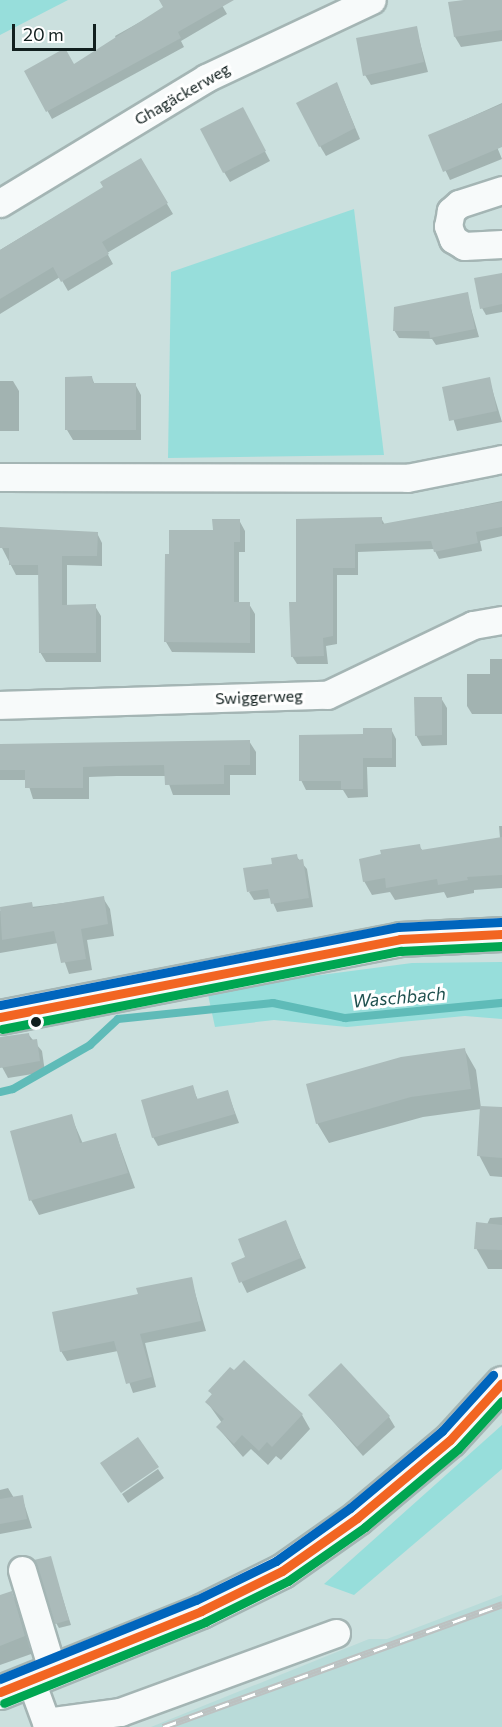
<!DOCTYPE html>
<html>
<head>
<meta charset="utf-8">
<style>
  body { margin:0 }
  #map { position:relative; width:502px; height:1727px; overflow:hidden; background:#cbe0de; font-family:Commissioner,sans-serif }
  div>[style] { position:absolute }
  .built>* { inset:0; background:#b9dbd9 }
  .green>* { inset:0; background:#97dedb }
  .shadow>* { inset:0; background:#0003 }
  .stream>* { height:8px; margin:-4px; padding:0 4px; transform-origin:4px; border-radius:4px; background:#5fbbb8 }
  .building>* { inset:0; background:#abbbba }
  .roads { filter:drop-shadow(2px 0 #a4b5b4) drop-shadow(-2px 0 #a4b5b4) drop-shadow(0 2px #a4b5b4) drop-shadow(0 -2px #a4b5b4) }
  .minor>* { height:27px; margin:-13.5px; padding:0 13.5px; transform-origin:13.5px; border-radius:13.5px; background:#f7fafa }
  .major>* { height:33px; margin:-16.5px; padding:0 16.5px; transform-origin:16.5px; border-radius:16.5px; background:#f7fafa }
  .rail>* { height:7px; margin-top:-3.5px; transform-origin:0; background:repeating-linear-gradient(90deg,#fff 0 14px,#bcc1c1 0 28px); box-sizing:border-box; border-block:2px solid #bcc1c1 }
  .bus-1>* { height:9px; margin:-4.5px; padding:0 4.5px; transform-origin:4.5px; border-radius:4.5px; background:#f26522 }
  .bus-2>* { height:9px; margin:-4.5px; padding:0 4.5px; transform-origin:4.5px; border-radius:4.5px; background:#00a651 }
  .bus-3>* { height:9px; margin:-4.5px; padding:0 4.5px; transform-origin:4.5px; border-radius:4.5px; background:#0065bd }
  .dots>* { width:16px; height:16px; translate:-50% -50%; box-sizing:border-box; border:3px solid #fff; border-radius:50% }
  span { translate:-50% -50%; white-space:nowrap; text-align:center; line-height:1.15; -webkit-text-stroke:6px #fff; paint-order:stroke }
  .street-label { font-size:16px; color:#111f1e }
  .water-label { font-size:18px; color:#1f514f; font-style:italic }
  .scale { position:absolute; left:12px; top:24px; width:84px; height:27px; box-sizing:border-box; border:3px solid #111f1e; border-top:0; padding-left:8px; font-size:18px; line-height:21px; white-space:nowrap; color:#111f1e; -webkit-text-stroke:4px #fff; paint-order:stroke }
</style>
</head>
<body>
<div id="map">
  <div class="built">
    <i style="clip-path:polygon(502px 1595px,502px 1727px,151px 1727px,369px 1639px,387px 1639px)"></i>
  </div>
  <div class="green">
    <i style="clip-path:polygon(0 0,68px 0,0 35px)"></i>
    <i style="clip-path:polygon(354px 209px,384px 455px,168px 458px,171px 272px)"></i>
    <i style="clip-path:polygon(502px 962px,502px 1019px,465px 1016px,347px 1027px,274px 1020px,215px 1027px,207px 990px,412px 963px)"></i>
    <i style="clip-path:polygon(502px 1425px,502px 1469px,354px 1595px,324px 1584px)"></i>
  </div>
  <div class="shadow">
    <i style="clip-path:polygon(161px 0,219px 0,227px 14px,181px 41px,184px 47px,52px 119px,26px 72px,73px 66px,117px 41px,115px 36px,165px 8px)"></i>
    <i style="clip-path:polygon(473px 0,502px 0,502px 41px,461px 47px,455px 37px)"></i>
    <i style="clip-path:polygon(416px 28px,428px 72px,371px 85px,365px 75px)"></i>
    <i style="clip-path:polygon(337px 84px,360px 139px,326px 156px,320px 146px)"></i>
    <i style="clip-path:polygon(502px 103px,502px 146px,497px 147px,502px 159px,450px 180px,429px 136px)"></i>
    <i style="clip-path:polygon(248px 119px,270px 161px,230px 182px,224px 172px)"></i>
    <i style="clip-path:polygon(141px 160px,173px 214px,107px 253px,113px 264px,68px 291px,60px 277px,0 314px,0 250px,105px 187px)"></i>
    <i style="clip-path:polygon(502px 274px,502px 312px,486px 315px,482px 308px)"></i>
    <i style="clip-path:polygon(467px 294px,479px 337px,436px 345px,432px 339px,399px 338px,394px 330px)"></i>
    <i style="clip-path:polygon(92px 378px,95px 385px,135px 384px,141px 395px,141px 440px,73px 440px,67px 430px)"></i>
    <i style="clip-path:polygon(489px 379px,502px 422px,457px 431px,444px 388px)"></i>
    <i style="clip-path:polygon(0 381px,13px 381px,19px 391px,19px 431px,0 431px)"></i>
    <i style="clip-path:polygon(502px 501px,502px 536px,480px 541px,482px 551px,439px 559px,434px 549px,358px 552px,358px 575px,337px 575px,337px 644px,326px 646px,328px 664px,297px 664px,292px 656px,298px 603px,297px 520px,381px 518px,385px 525px)"></i>
    <i style="clip-path:polygon(239px 520px,245px 531px,245px 552px,239px 552px,239px 604px,249px 604px,255px 614px,255px 653px,172px 652px,166px 642px,214px 531px)"></i>
    <i style="clip-path:polygon(97px 533px,102px 543px,102px 566px,67px 565px,67px 606px,95px 606px,101px 616px,101px 662px,46px 662px,40px 652px,40px 575px,16px 575px,2px 548px)"></i>
    <i style="clip-path:polygon(490px 659px,502px 659px,502px 714px,472px 714px,467px 706px,467px 674px,490px 674px)"></i>
    <i style="clip-path:polygon(441px 698px,447px 708px,447px 745px,422px 746px,416px 735px)"></i>
    <i style="clip-path:polygon(391px 729px,396px 739px,396px 767px,367px 767px,368px 797px,348px 798px,343px 790px,306px 790px,301px 780px,365px 736px)"></i>
    <i style="clip-path:polygon(249px 741px,256px 752px,256px 775px,230px 775px,230px 795px,173px 795px,166px 776px,117px 776px,89px 777px,89px 799px,33px 799px,27px 780px,0 780px,0 746px)"></i>
    <i style="clip-path:polygon(499px 826px,502px 826px,502px 888px,474px 890px,474px 893px,447px 898px,444px 892px,395px 900px,390px 892px,372px 895px,364px 881px,419px 846px,423px 851px,500px 838px)"></i>
    <i style="clip-path:polygon(296px 856px,307px 869px,313px 907px,277px 912px,271px 898px,254px 900px,249px 892px)"></i>
    <i style="clip-path:polygon(103px 898px,110px 909px,114px 936px,87px 940px,92px 970px,69px 974px,58px 943px,0 953px,0 911px)"></i>
    <i style="clip-path:polygon(28px 1034px,42px 1051px,45px 1072px,8px 1078px,2px 1067px,0 1039px)"></i>
    <i style="clip-path:polygon(464px 1049px,476px 1070px,481px 1108px,502px 1109px,502px 1177px,490px 1176px,479px 1155px,481px 1109px,423px 1117px,329px 1143px,317px 1123px)"></i>
    <i style="clip-path:polygon(192px 1087px,198px 1100px,227px 1091px,239px 1123px,158px 1146px,153px 1137px)"></i>
    <i style="clip-path:polygon(71px 1116px,83px 1144px,116px 1135px,135px 1188px,39px 1215px,31px 1200px)"></i>
    <i style="clip-path:polygon(502px 1217px,502px 1269px,488px 1269px,476px 1248px,490px 1218px)"></i>
    <i style="clip-path:polygon(285px 1222px,306px 1268px,247px 1293px,233px 1264px,247px 1258px)"></i>
    <i style="clip-path:polygon(191px 1279px,206px 1331px,145px 1343px,156px 1387px,133px 1393px,118px 1351px,67px 1361px,61px 1351px,140px 1295px)"></i>
    <i style="clip-path:polygon(210px 1391px,302px 1415px,310px 1429px,281px 1460px,276px 1456px,268px 1465px,251px 1449px,243px 1457px,218px 1428px,222px 1423px,207px 1402px,213px 1396px)"></i>
    <i style="clip-path:polygon(310px 1395px,389px 1417px,395px 1427px,363px 1456px)"></i>
    <i style="clip-path:polygon(158px 1469px,164px 1478px,128px 1503px,122px 1494px)"></i>
    <i style="clip-path:polygon(8px 1488px,14px 1498px,22px 1497px,32px 1528px,0 1534px,0 1490px)"></i>
    <i style="clip-path:polygon(50px 1558px,71px 1625px,59px 1628px,56px 1623px)"></i>
    <i style="clip-path:polygon(11px 1593px,21px 1609px,34px 1653px,0 1665px,0 1597px)"></i>
  </div>
  <div class="stream">
    <i style="left:0;top:1092px;width:13px;rotate:-13deg"></i>
    <i style="left:13px;top:1089px;width:89px;rotate:-29.7deg"></i>
    <i style="left:90px;top:1045px;width:38px;rotate:-43deg"></i>
    <i style="left:118px;top:1019px;width:156px;rotate:-5.9deg"></i>
    <i style="left:273px;top:1003px;width:74px;rotate:11.8deg"></i>
    <i style="left:345px;top:1018px;width:158px;rotate:-5.5deg"></i>
  </div>
  <div class="building">
    <i style="clip-path:polygon(159px 0,234px 0,178px 32px,181px 38px,46px 112px,24px 71px,65px 48px,74px 64px,163px 7px)"></i>
    <i style="clip-path:polygon(464px 0,502px 0,502px 30px,454px 37px,448px 2px)"></i>
    <i style="clip-path:polygon(417px 26px,424px 62px,363px 76px,356px 38px)"></i>
    <i style="clip-path:polygon(337px 82px,355px 128px,319px 147px,296px 103px)"></i>
    <i style="clip-path:polygon(502px 104px,502px 147px,443px 172px,428px 135px)"></i>
    <i style="clip-path:polygon(243px 107px,266px 151px,223px 173px,200px 129px)"></i>
    <i style="clip-path:polygon(141px 158px,168px 203px,102px 242px,109px 254px,61px 282px,53px 267px,0 299px,0 250px,103px 187px,100px 182px)"></i>
    <i style="clip-path:polygon(502px 273px,502px 304px,480px 309px,474px 278px)"></i>
    <i style="clip-path:polygon(468px 292px,475px 329px,430px 338px,429px 331px,393px 331px,394px 307px)"></i>
    <i style="clip-path:polygon(92px 376px,93px 383px,136px 383px,136px 430px,65px 430px,65px 377px)"></i>
    <i style="clip-path:polygon(490px 377px,497px 411px,449px 421px,442px 387px)"></i>
    <i style="clip-path:polygon(502px 502px,502px 527px,476px 532px,478px 543px,434px 552px,431px 541px,355px 544px,355px 568px,333px 568px,333px 636px,323px 638px,324px 656px,291px 657px,289px 602px,296px 602px,296px 519px,382px 517px,382px 524px)"></i>
    <i style="clip-path:polygon(212px 519px,240px 519px,240px 542px,234px 542px,234px 602px,250px 602px,250px 643px,164px 642px,165px 554px,169px 554px,169px 530px,213px 530px)"></i>
    <i style="clip-path:polygon(0 527px,98px 532px,97px 556px,62px 556px,62px 605px,96px 604px,96px 653px,39px 653px,38px 565px,9px 565px,9px 548px,0 548px)"></i>
    <i style="clip-path:polygon(414px 697px,442px 697px,442px 735px,415px 736px)"></i>
    <i style="clip-path:polygon(363px 728px,392px 728px,392px 758px,363px 758px,363px 789px,341px 789px,341px 781px,299px 781px,299px 735px,363px 734px)"></i>
    <i style="clip-path:polygon(250px 740px,250px 765px,224px 765px,224px 784px,165px 785px,164px 765px,110px 766px,83px 767px,83px 788px,25px 788px,25px 770px,0 770px,0 744px)"></i>
    <i style="clip-path:polygon(502px 837px,502px 875px,467px 877px,468px 880px,438px 885px,437px 879px,386px 888px,385px 878px,363px 882px,359px 859px,381px 854px,380px 850px,420px 844px,421px 850px)"></i>
    <i style="clip-path:polygon(297px 854px,298px 860px,303px 859px,309px 898px,271px 904px,268px 889px,247px 892px,243px 868px,272px 864px,271px 858px)"></i>
    <i style="clip-path:polygon(104px 896px,108px 924px,81px 929px,86px 959px,61px 963px,54px 931px,2px 940px,0 907px,32px 902px,33px 908px)"></i>
    <i style="clip-path:polygon(29px 1033px,30px 1040px,37px 1039px,40px 1061px,0 1068px,0 1037px)"></i>
    <i style="clip-path:polygon(465px 1048px,471px 1089px,411px 1097px,316px 1124px,306px 1084px,401px 1057px)"></i>
    <i style="clip-path:polygon(193px 1085px,197px 1099px,228px 1090px,235px 1114px,152px 1138px,141px 1100px)"></i>
    <i style="clip-path:polygon(480px 1106px,502px 1107px,502px 1158px,477px 1156px)"></i>
    <i style="clip-path:polygon(72px 1114px,80px 1143px,116px 1133px,128px 1173px,29px 1201px,10px 1131px)"></i>
    <i style="clip-path:polygon(286px 1220px,301px 1258px,239px 1283px,231px 1263px,245px 1257px,238px 1239px)"></i>
    <i style="clip-path:polygon(476px 1222px,502px 1225px,502px 1250px,474px 1249px)"></i>
    <i style="clip-path:polygon(192px 1277px,201px 1321px,140px 1334px,152px 1377px,126px 1384px,114px 1341px,60px 1352px,52px 1312px,138px 1294px,136px 1288px)"></i>
    <i style="clip-path:polygon(244px 1360px,303px 1414px,272px 1447px,267px 1442px,259px 1451px,242px 1435px,234px 1444px,216px 1427px,224px 1419px,205px 1402px,212px 1394px,208px 1391px,230px 1367px,234px 1370px)"></i>
    <i style="clip-path:polygon(341px 1363px,390px 1416px,357px 1447px,308px 1395px)"></i>
    <i style="clip-path:polygon(138px 1437px,159px 1467px,121px 1493px,100px 1463px)"></i>
    <i style="clip-path:polygon(23px 1495px,27px 1519px,0 1524px,0 1499px)"></i>
    <i style="clip-path:polygon(51px 1556px,69px 1620px,55px 1624px,34px 1560px)"></i>
    <i style="clip-path:polygon(12px 1591px,25px 1636px,0 1646px,0 1595px)"></i>
  </div>
  <div class="roads">
    <div class="minor">
      <i style="left:502px;top:190px;width:45px;rotate:162deg"></i>
      <i style="left:459px;top:204px;width:11px;rotate:139deg"></i>
      <i style="left:451px;top:211px;width:15px;rotate:101deg"></i>
      <i style="left:448px;top:226px;width:14px;rotate:69deg"></i>
      <i style="left:453px;top:239px;width:13px;rotate:32deg"></i>
      <i style="left:464px;top:246px;width:38px;rotate:-3deg"></i>
      <i style="left:0;top:203px;width:241px;rotate:-31.2deg"></i>
      <i style="left:206px;top:78px;width:183px;rotate:-25.2deg"></i>
      <i style="left:0;top:477px;width:407px;rotate:0.1deg"></i>
      <i style="left:407px;top:478px;width:97px;rotate:-11.3deg"></i>
      <i style="left:0;top:705px;width:327px;rotate:-1.8deg"></i>
      <i style="left:327px;top:695px;width:162px;rotate:-25.6deg"></i>
      <i style="left:473px;top:625px;width:29px;rotate:-10deg"></i>
      <i style="left:22px;top:1570px;width:108px;rotate:73.2deg"></i>
      <i style="left:31px;top:1681px;width:44px;rotate:69.9deg"></i>
      <i style="left:46px;top:1722px;width:75px;rotate:-7.7deg"></i>
      <i style="left:120px;top:1712px;width:230px;rotate:-20.1deg"></i>
    </div>
    <div class="major">
      <i style="left:0;top:1017px;width:408px;rotate:-11deg"></i>
      <i style="left:400px;top:939px;width:102px;rotate:-2.8deg"></i>
      <i style="left:0;top:1692px;width:217px;rotate:-21.9deg"></i>
      <i style="left:201px;top:1611px;width:90px;rotate:-26.3deg"></i>
      <i style="left:282px;top:1571px;width:92px;rotate:-35.2deg"></i>
      <i style="left:357px;top:1518px;width:121px;rotate:-40deg"></i>
      <i style="left:450px;top:1440px;width:77px;rotate:-47.6deg"></i>
    </div>
  </div>
  <div class="rail">
    <i style="left:163px;top:1727px;width:361px;rotate:-19.9deg"></i>
  </div>
  <div class="bus-1">
    <i style="left:0;top:1017px;width:408px;rotate:-11deg"></i>
    <i style="left:400px;top:939px;width:102px;rotate:-2.8deg"></i>
    <i style="left:0;top:1692px;width:217px;rotate:-21.9deg"></i>
    <i style="left:201px;top:1611px;width:90px;rotate:-26.3deg"></i>
    <i style="left:282px;top:1571px;width:92px;rotate:-35.2deg"></i>
    <i style="left:357px;top:1518px;width:121px;rotate:-40deg"></i>
    <i style="left:450px;top:1440px;width:77px;rotate:-47.6deg"></i>
  </div>
  <div class="bus-2">
    <i style="left:2px;top:1029px;width:407px;rotate:-11.1deg"></i>
    <i style="left:401px;top:951px;width:101px;rotate:-2.8deg"></i>
    <i style="left:4px;top:1703px;width:217px;rotate:-21.9deg"></i>
    <i style="left:205px;top:1622px;width:93px;rotate:-26.3deg"></i>
    <i style="left:288px;top:1581px;width:94px;rotate:-35deg"></i>
    <i style="left:365px;top:1527px;width:121px;rotate:-40deg"></i>
    <i style="left:458px;top:1449px;width:65px;rotate:-47.5deg"></i>
  </div>
  <div class="bus-3">
    <i style="left:0;top:1005px;width:406px;rotate:-11.1deg"></i>
    <i style="left:398px;top:927px;width:103px;rotate:-2.8deg"></i>
    <i style="left:0;top:1679px;width:211px;rotate:-22deg"></i>
    <i style="left:196px;top:1600px;width:89px;rotate:-26deg"></i>
    <i style="left:276px;top:1561px;width:91px;rotate:-35.6deg"></i>
    <i style="left:350px;top:1508px;width:120px;rotate:-39.9deg"></i>
    <i style="left:442px;top:1431px;width:76px;rotate:-47.7deg"></i>
  </div>
  <div class="dots">
    <i style="left:36px;top:1022px;background:#111f1e"></i>
  </div>
  <div class="street-label">
    <span style="left:182px;top:94px;rotate:-30deg">Ghagäckerweg</span>
    <span style="left:259px;top:697px;rotate:-2deg">Swiggerweg</span>
  </div>
  <div class="water-label">
    <span style="left:399px;top:997px;rotate:-5deg">Waschbach</span>
  </div>
  <div class="scale">20 m</div>
</div>
</body>
</html>
